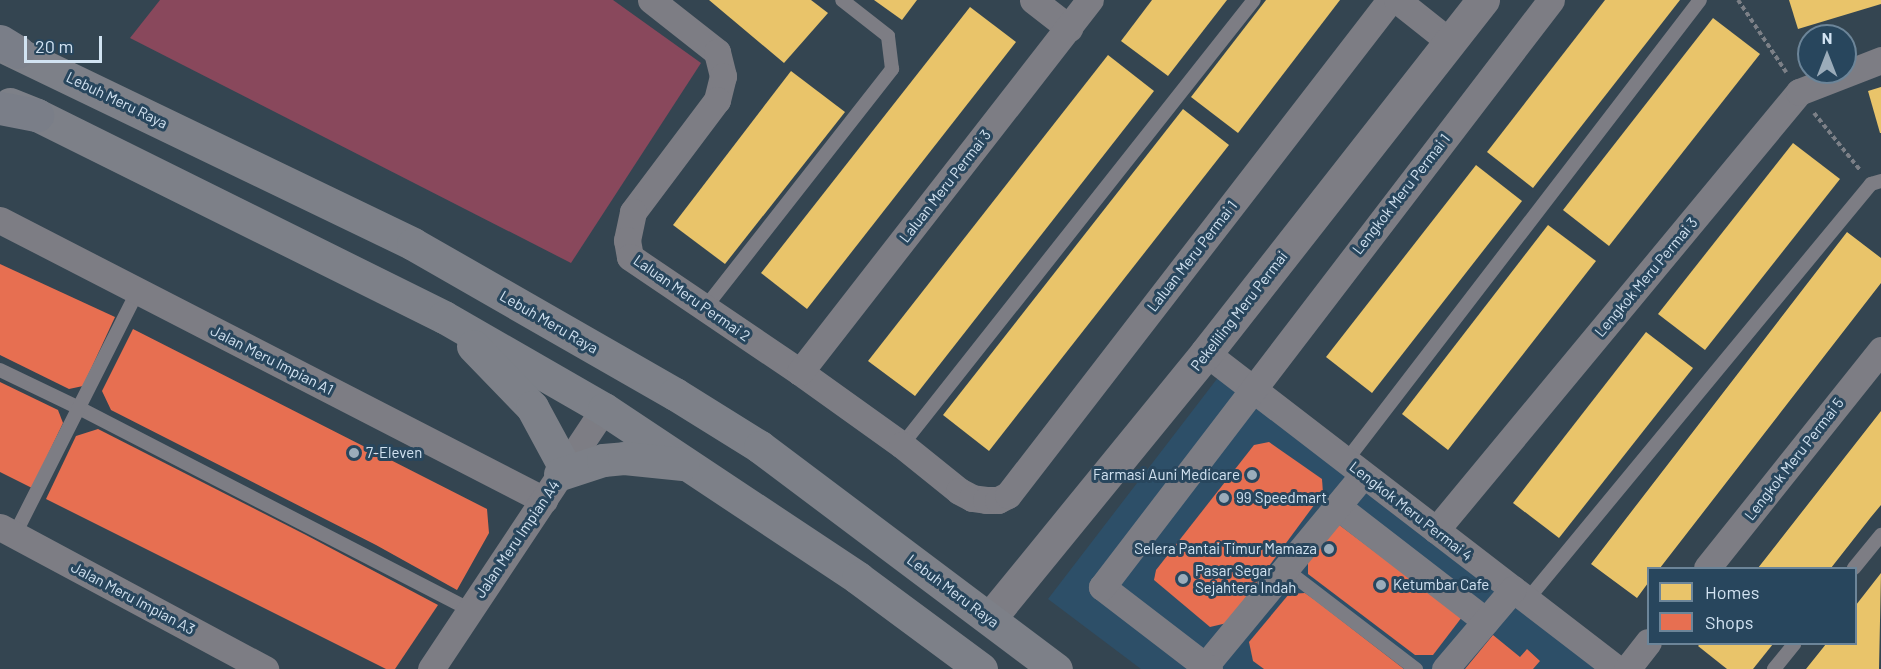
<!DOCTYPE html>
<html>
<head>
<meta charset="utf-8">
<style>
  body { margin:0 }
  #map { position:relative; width:1881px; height:669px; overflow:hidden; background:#344551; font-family:Barlow,sans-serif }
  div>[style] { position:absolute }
  .built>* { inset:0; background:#2d4f68 }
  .green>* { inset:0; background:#89485c }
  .homes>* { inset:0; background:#e9c46a }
  .shops>* { inset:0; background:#e76f51 }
  .path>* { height:4px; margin-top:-2px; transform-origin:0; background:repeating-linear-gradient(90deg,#7c8087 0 4.5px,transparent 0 7.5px) }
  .service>* { height:14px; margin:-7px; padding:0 7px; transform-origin:7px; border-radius:7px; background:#7d7d84 }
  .minor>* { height:27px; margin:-13.5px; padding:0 13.5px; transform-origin:13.5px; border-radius:13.5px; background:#7d7d84 }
  .tertiary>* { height:33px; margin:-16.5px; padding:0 16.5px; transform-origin:16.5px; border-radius:16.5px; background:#7d7d84 }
  .secondary>* { height:33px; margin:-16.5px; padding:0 16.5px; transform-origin:16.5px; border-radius:16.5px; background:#7d8088 }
  .primary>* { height:33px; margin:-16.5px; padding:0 16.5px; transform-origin:16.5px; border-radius:16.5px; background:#7a7e88 }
  .dots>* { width:16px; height:16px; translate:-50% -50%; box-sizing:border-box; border:3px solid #28465d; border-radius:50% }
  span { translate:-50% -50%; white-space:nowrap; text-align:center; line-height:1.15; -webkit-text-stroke:6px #28465d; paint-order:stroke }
  .street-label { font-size:15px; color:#d2e3f2 }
  .poi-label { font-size:15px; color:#d2e3f2 }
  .left { translate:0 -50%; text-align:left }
  .right { translate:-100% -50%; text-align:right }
  .legend { position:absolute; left:1647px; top:567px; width:210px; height:78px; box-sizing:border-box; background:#28465d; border:2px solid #6c8599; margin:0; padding:8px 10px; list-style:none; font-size:18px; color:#d2e3f2 }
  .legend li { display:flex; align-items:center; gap:12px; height:30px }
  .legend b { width:30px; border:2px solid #6c8599 }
  .north { position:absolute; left:1797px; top:24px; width:60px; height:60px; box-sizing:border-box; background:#28465d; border:2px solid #6c8599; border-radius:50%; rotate:0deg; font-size:16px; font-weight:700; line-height:24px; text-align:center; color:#d2e3f2 }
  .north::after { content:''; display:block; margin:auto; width:21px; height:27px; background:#9bacba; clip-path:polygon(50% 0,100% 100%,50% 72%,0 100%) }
  .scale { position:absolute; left:24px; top:36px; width:78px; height:27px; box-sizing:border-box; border:3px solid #d2e3f2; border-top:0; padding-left:8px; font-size:18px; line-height:21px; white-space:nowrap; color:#d2e3f2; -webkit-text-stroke:4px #28465d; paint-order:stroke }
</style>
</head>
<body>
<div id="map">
  <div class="built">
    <i style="clip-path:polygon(1223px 371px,1618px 669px,1141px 669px,1048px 599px)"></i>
  </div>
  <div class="green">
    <i style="clip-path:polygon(160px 0,613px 0,701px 63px,571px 263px,130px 38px)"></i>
  </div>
  <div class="homes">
    <i style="clip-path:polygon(709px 0,811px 0,828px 13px,784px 63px)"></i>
    <i style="clip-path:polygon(874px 0,917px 0,902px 20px)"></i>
    <i style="clip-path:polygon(1152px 0,1227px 0,1168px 76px,1121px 41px)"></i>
    <i style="clip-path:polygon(1266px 0,1340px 0,1238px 133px,1191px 97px)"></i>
    <i style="clip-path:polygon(1605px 0,1680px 0,1533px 188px,1487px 152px)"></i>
    <i style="clip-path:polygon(1789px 0,1881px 0,1881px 4px,1798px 29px)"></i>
    <i style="clip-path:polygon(970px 7px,1016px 42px,807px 309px,761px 273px)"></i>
    <i style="clip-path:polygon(1713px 18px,1760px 54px,1609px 246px,1563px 210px)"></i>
    <i style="clip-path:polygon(1108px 55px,1154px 91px,915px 396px,868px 361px)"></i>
    <i style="clip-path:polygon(791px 71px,845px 112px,725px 264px,673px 225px)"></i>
    <i style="clip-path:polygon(1881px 87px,1881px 133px,1880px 133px,1868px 91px)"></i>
    <i style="clip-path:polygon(1183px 109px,1229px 145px,989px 451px,943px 415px)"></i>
    <i style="clip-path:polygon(1793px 143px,1840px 179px,1705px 350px,1658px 314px)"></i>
    <i style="clip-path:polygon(1476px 165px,1522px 201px,1372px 393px,1326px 357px)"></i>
    <i style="clip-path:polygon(1548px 225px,1596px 261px,1448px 450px,1402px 414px)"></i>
    <i style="clip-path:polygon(1847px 232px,1881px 258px,1881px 283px,1660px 568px,1648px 568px,1648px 583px,1637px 598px,1591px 564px)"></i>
    <i style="clip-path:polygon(1646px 332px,1693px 368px,1559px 538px,1513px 503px)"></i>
    <i style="clip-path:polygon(1881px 411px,1881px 505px,1871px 517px,1831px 568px,1758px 568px)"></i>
    <i style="clip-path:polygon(1881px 573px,1879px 669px,1806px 669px,1826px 644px,1856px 644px,1856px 605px)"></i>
    <i style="clip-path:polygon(1700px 644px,1773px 644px,1753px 669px,1727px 669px,1698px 646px)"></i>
  </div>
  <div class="shops">
    <i style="clip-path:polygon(0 264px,115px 317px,83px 386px,69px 389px,0 355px)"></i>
    <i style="clip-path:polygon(133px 329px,487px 509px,489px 533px,457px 590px,376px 545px,111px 410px,102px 391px)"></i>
    <i style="clip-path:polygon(0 382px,58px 410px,63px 423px,32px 488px,0 472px)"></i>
    <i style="clip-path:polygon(98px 429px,306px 535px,438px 605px,395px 669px,386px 669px,46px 499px,76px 436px)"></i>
    <i style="clip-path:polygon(1269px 442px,1322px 479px,1323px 493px,1227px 623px,1210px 627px,1154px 580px,1156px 570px,1254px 445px)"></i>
    <i style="clip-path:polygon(1334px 521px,1462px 617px,1433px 655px,1415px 655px,1308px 574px,1308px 552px)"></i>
    <i style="clip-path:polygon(1305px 593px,1315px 600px,1404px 669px,1264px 669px,1253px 661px,1249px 642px,1289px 594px)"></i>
    <i style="clip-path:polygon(1493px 635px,1520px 657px,1527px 649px,1540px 661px,1533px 669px,1465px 669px)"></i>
  </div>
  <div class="path">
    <i style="left:1738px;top:0;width:87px;rotate:56.3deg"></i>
    <i style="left:1814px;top:113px;width:73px;rotate:51.1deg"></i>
  </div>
  <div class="service">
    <i style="left:704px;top:309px;width:305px;rotate:-51.9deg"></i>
    <i style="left:892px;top:69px;width:33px;rotate:-97deg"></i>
    <i style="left:888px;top:36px;width:58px;rotate:-142deg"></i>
    <i style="left:0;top:370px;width:88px;rotate:25.7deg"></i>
    <i style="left:79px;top:408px;width:440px;rotate:27.3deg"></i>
    <i style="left:902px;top:445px;width:567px;rotate:-51.66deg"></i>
    <i style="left:1346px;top:461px;width:581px;rotate:-52.48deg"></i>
    <i style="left:15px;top:534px;width:272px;rotate:-63.2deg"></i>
    <i style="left:1854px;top:568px;width:43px;rotate:-50.7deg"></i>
    <i style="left:1285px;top:569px;width:165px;rotate:37.4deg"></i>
    <i style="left:1527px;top:600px;width:540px;rotate:-50.41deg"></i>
    <i style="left:1871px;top:184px;width:10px;rotate:-17deg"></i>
    <i style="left:1774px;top:669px;width:32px;rotate:-51deg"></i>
  </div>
  <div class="minor">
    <i style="left:651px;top:0;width:84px;rotate:38.2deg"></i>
    <i style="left:717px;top:52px;width:25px;rotate:76deg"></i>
    <i style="left:723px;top:76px;width:25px;rotate:104deg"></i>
    <i style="left:717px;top:100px;width:140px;rotate:126.9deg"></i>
    <i style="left:633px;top:212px;width:29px;rotate:102deg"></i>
    <i style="left:627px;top:240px;width:17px;rotate:80deg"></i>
    <i style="left:630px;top:257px;width:205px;rotate:34.1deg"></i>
    <i style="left:800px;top:372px;width:125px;rotate:35.6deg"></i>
    <i style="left:902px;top:445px;width:73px;rotate:38.9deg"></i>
    <i style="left:959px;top:491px;width:15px;rotate:28deg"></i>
    <i style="left:972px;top:498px;width:14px;rotate:8deg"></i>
    <i style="left:986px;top:500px;width:12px"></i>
    <i style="left:998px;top:500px;width:11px;rotate:-27deg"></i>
    <i style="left:1008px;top:495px;width:625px;rotate:-52.34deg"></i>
    <i style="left:1033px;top:0;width:46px;rotate:37.9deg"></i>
    <i style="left:1397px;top:0;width:68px;rotate:38.4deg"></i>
    <i style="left:0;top:220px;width:612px;rotate:27.24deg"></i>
    <i style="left:1206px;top:353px;width:518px;rotate:37.56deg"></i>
    <i style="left:800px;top:372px;width:472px;rotate:-52.1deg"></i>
    <i style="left:1337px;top:506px;width:188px;rotate:37.7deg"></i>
    <i style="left:0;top:527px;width:301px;rotate:28.2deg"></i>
    <i style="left:1436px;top:530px;width:569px;rotate:-50.35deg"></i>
    <i style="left:1799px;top:92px;width:88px;rotate:-21.3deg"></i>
    <i style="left:1707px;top:568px;width:279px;rotate:-51.4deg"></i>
    <i style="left:1205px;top:666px;width:248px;rotate:-50.4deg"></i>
    <i style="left:431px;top:669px;width:312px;rotate:-56.4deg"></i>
    <i style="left:1209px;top:669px;width:135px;rotate:-142.5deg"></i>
    <i style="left:1102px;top:587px;width:739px;rotate:-52.59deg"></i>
    <i style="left:1445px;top:669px;width:105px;rotate:-49.6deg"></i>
    <i style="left:1627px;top:669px;width:34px;rotate:-52deg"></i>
  </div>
  <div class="tertiary">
    <i style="left:990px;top:618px;width:342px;rotate:-50.8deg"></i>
    <i style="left:1206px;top:353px;width:449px;rotate:-51.9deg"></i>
  </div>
  <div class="secondary">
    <i style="left:0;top:45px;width:458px;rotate:25.7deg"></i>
    <i style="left:413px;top:244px;width:302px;rotate:29.8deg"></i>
    <i style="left:675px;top:394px;width:100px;rotate:31.9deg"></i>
    <i style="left:760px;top:447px;width:370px;rotate:36.9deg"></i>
    <i style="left:10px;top:104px;width:29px;rotate:22deg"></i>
    <i style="left:37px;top:115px;width:454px;rotate:26.4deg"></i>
    <i style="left:444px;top:317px;width:185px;rotate:29.9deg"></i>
    <i style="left:604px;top:409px;width:305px;rotate:33.6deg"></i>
    <i style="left:858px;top:578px;width:153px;rotate:36.5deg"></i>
    <i style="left:473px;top:346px;width:85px;rotate:46deg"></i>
    <i style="left:532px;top:407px;width:69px;rotate:61.6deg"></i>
    <i style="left:560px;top:474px;width:45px;rotate:-18deg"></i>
    <i style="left:603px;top:460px;width:21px;rotate:-5deg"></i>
    <i style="left:624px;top:458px;width:59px;rotate:5.8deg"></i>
  </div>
  <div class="primary">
    <i style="left:0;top:41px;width:21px;rotate:31deg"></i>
    <i style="left:0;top:108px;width:38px;rotate:11deg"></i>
  </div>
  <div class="dots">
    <i style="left:354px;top:453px;background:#9bacba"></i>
    <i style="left:1252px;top:475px;background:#9bacba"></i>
    <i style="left:1224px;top:498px;background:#9bacba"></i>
    <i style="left:1329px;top:549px;background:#9bacba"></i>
    <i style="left:1183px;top:579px;background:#9bacba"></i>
    <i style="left:1381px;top:585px;background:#9bacba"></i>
  </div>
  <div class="street-label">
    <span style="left:117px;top:100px;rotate:26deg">Lebuh Meru Raya</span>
    <span style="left:945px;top:186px;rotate:-52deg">Laluan Meru Permai 3</span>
    <span style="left:1401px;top:194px;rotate:-52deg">Lengkok Meru Permai 1</span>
    <span style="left:1192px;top:256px;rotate:-52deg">Laluan Meru Permai 1</span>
    <span style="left:1646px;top:277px;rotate:-50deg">Lengkok Meru Permai 3</span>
    <span style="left:692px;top:298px;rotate:35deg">Laluan Meru Permai 2</span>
    <span style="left:1239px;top:311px;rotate:-52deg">Pekeliling Meru Permai</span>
    <span style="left:549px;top:322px;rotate:30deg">Lebuh Meru Raya</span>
    <span style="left:272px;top:360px;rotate:27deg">Jalan Meru Impian A1</span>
    <span style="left:1794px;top:459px;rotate:-52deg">Lengkok Meru Permai 5</span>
    <span style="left:1411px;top:511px;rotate:38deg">Lengkok Meru Permai 4</span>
    <span style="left:517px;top:539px;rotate:-56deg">Jalan Meru Impian A4</span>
    <span style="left:953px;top:591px;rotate:37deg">Lebuh Meru Raya</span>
    <span style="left:133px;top:598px;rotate:28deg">Jalan Meru Impian A3</span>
  </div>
  <div class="poi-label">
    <span class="left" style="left:366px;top:453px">7-Eleven</span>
    <span class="right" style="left:1240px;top:475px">Farmasi Auni Medicare</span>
    <span class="left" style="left:1236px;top:498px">99 Speedmart</span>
    <span class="right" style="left:1317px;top:549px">Selera Pantai Timur Mamaza</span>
    <span class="left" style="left:1195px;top:579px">Pasar Segar<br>Sejahtera Indah</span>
    <span class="left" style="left:1393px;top:585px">Ketumbar Cafe</span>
  </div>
  <ul class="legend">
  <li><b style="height:16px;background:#e9c46a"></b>Homes</li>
  <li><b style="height:16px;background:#e76f51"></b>Shops</li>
  </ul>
  <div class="north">N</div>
  <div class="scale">20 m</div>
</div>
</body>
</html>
